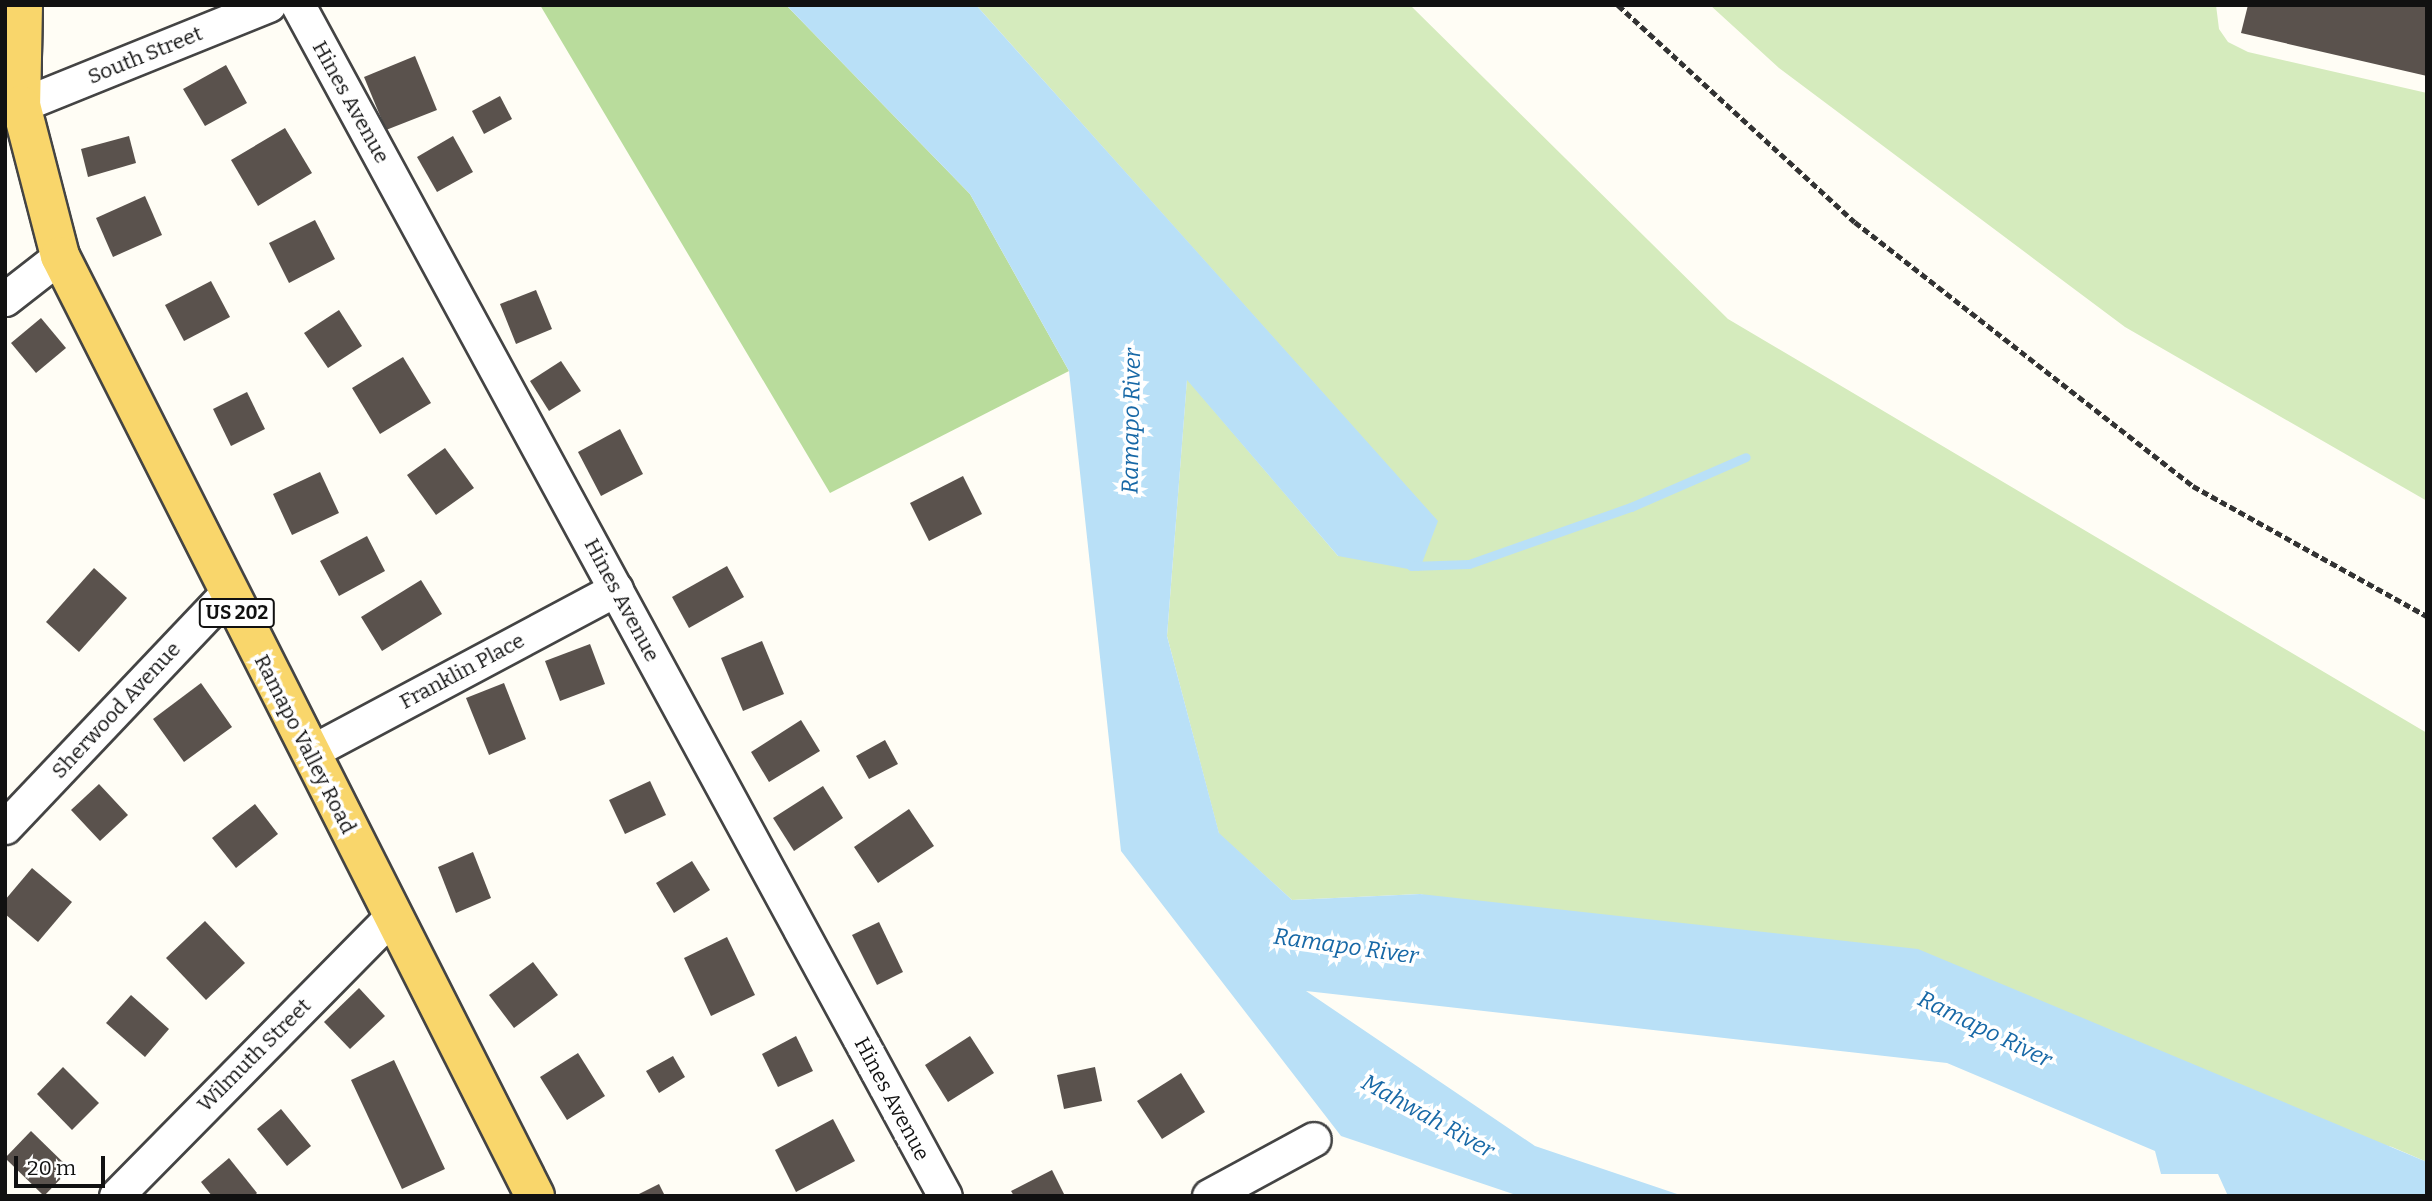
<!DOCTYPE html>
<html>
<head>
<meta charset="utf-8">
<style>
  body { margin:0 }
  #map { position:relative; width:2432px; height:1201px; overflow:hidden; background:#fffdf5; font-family:Bitter,serif }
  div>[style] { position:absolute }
  .green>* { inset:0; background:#d5ebbd }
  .forest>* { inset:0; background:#b9dc9c }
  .water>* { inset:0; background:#b9e0f7 }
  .stream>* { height:9px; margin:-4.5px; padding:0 4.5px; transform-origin:4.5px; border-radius:4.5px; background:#b9e0f7 }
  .building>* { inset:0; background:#5a524d }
  .path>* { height:4.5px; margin-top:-2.25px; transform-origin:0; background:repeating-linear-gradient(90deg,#333 0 7px,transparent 0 10.5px) }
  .roads { filter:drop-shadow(2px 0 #444) drop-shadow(-2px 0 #444) drop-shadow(0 2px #444) drop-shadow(0 -2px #444) }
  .street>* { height:33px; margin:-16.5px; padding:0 16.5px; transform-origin:16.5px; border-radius:16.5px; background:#fff }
  .primary>* { height:38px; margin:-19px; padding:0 19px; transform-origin:19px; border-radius:19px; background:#f9d66b }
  span { translate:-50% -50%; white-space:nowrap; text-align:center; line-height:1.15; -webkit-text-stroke:7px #fff; paint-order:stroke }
  .shield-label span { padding:2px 5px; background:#fff; border:2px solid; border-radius:5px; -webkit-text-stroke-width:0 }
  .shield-label { font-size:19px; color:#111; font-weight:700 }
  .street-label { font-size:21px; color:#111 }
  .water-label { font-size:23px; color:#1768a6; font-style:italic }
  .frame { position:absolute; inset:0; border:7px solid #111; pointer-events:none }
  .scale { position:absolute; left:14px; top:1156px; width:91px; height:32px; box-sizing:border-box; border:4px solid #111; border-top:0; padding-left:9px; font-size:21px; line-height:24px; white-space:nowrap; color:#111; -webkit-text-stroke:5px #fff; paint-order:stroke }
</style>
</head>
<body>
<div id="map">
  <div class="green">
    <i style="clip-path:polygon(976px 5px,1410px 5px,1728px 319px,2427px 733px,2427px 1162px,2392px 1147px,1420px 894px,1292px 900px,1219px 834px,1167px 636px,1187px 379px,1338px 556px,1437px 521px)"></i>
    <i style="clip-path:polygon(1710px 5px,2216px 5px,2219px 29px,2228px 42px,2248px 52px,2427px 93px,2427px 501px,2125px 327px,1779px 68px)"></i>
  </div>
  <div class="forest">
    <i style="clip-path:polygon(540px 5px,786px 5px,970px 194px,1069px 371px,830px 493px)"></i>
  </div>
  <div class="water">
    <i style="clip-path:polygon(786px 5px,976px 5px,1438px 521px,1419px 571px,1338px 556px,1187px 380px,1167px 636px,1219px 833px,1292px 900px,1420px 894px,1918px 949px,2427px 1162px,2427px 1196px,2228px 1196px,2218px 1174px,2161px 1174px,2155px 1151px,1947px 1063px,1306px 991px,1535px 1146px,1683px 1196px,1519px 1196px,1341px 1136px,1121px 851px,1069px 371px,970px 194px)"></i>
  </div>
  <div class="stream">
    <i style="left:1411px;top:566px;width:58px;rotate:-2deg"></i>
    <i style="left:1469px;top:564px;width:172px;rotate:-19.4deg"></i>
    <i style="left:1631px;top:507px;width:125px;rotate:-23.5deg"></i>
  </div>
  <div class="building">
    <i style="clip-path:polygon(2248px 5px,2427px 5px,2427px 76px,2241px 33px)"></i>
    <i style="clip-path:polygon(415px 56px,437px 110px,386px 130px,364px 77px)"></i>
    <i style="clip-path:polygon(226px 65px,247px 103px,205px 126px,183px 89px)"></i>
    <i style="clip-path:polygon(500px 96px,512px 119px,484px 134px,472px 111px)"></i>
    <i style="clip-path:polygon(285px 128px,312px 173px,258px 206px,231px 160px)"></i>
    <i style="clip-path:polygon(129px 136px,136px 163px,88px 177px,81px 149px)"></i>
    <i style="clip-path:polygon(453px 136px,473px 172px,437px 192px,417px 157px)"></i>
    <i style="clip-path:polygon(145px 196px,162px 235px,113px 257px,96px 218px)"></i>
    <i style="clip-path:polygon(315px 220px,335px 259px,289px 283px,269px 243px)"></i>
    <i style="clip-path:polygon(211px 281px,230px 317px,184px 341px,165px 305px)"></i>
    <i style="clip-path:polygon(536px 290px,552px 329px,516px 344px,500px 304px)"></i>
    <i style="clip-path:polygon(339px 310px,362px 346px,328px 368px,304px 333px)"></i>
    <i style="clip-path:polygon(41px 318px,66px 348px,36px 373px,11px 343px)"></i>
    <i style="clip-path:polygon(403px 357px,431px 403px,380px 434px,352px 388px)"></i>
    <i style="clip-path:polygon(561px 361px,581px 391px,549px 411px,530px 381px)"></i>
    <i style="clip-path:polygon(247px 392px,265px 429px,231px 446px,213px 409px)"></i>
    <i style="clip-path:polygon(620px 429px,643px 474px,601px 496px,578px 452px)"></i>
    <i style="clip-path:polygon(445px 448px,474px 488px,436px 515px,407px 475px)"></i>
    <i style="clip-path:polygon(320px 472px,339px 513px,292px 535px,273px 494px)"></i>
    <i style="clip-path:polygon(963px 476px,982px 514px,929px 541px,910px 503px)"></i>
    <i style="clip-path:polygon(367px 536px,385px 571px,339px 596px,320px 561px)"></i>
    <i style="clip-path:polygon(727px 566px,744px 597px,689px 628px,672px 597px)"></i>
    <i style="clip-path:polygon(94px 568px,127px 598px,79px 652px,46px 622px)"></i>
    <i style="clip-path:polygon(421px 580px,442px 614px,382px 651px,361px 617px)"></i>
    <i style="clip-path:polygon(762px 641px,784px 694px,743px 711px,721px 658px)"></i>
    <i style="clip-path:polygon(590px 644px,605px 684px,560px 701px,545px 661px)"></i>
    <i style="clip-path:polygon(201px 683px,232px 727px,184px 762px,153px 719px)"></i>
    <i style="clip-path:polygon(504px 683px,526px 739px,489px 755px,466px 698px)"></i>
    <i style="clip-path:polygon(801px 720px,820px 751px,769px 782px,751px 752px)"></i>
    <i style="clip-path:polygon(885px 740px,898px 764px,869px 779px,856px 756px)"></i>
    <i style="clip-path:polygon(650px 781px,666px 815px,625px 834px,609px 800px)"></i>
    <i style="clip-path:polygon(99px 784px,128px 815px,100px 841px,71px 810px)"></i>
    <i style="clip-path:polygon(823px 786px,843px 818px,794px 851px,773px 818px)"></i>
    <i style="clip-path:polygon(255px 804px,278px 834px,236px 868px,212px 838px)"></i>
    <i style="clip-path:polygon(909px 809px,934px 846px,878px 883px,854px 847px)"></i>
    <i style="clip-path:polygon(473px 852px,491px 898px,456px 913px,438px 867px)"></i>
    <i style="clip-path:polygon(692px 861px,710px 890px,674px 913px,656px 883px)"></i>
    <i style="clip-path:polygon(32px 868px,72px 902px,38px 942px,5px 914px,5px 900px)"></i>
    <i style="clip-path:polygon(205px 921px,245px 963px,206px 1000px,166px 958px)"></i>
    <i style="clip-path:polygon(879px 922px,903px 972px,877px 985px,852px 935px)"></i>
    <i style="clip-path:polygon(727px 937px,755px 995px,711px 1016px,684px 958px)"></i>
    <i style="clip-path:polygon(533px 962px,558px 995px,514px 1028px,489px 995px)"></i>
    <i style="clip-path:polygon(359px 988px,385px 1016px,350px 1049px,324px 1022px)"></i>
    <i style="clip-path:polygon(131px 995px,169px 1029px,145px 1057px,106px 1023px)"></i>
    <i style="clip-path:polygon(796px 1036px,813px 1071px,778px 1087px,762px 1054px)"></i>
    <i style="clip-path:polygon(970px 1036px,994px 1073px,948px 1102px,925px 1065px)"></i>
    <i style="clip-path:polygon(578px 1053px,605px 1096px,567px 1120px,540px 1077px)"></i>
    <i style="clip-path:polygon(673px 1056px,685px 1077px,659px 1093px,646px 1071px)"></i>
    <i style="clip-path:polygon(394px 1060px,445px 1169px,402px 1189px,351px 1080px)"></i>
    <i style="clip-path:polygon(63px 1067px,99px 1103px,72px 1130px,37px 1094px)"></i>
    <i style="clip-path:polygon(1095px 1067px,1102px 1101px,1064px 1109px,1057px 1075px)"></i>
    <i style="clip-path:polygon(1181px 1073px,1205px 1112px,1162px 1139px,1137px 1101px)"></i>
    <i style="clip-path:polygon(281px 1109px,311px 1146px,287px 1166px,257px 1129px)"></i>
    <i style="clip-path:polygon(833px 1119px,855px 1161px,796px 1192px,775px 1150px)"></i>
    <i style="clip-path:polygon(31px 1131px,70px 1169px,44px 1196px,5px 1158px)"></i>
    <i style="clip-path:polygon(229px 1158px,257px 1193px,254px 1196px,212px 1196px,201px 1182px)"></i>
    <i style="clip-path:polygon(1052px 1170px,1065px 1196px,1014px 1196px,1011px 1191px)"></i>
    <i style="clip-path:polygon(659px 1184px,665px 1196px,635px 1196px)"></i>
  </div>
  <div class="path">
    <i style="left:1618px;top:5px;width:321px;rotate:42.5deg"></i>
    <i style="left:1855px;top:222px;width:429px;rotate:38deg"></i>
    <i style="left:2193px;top:486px;width:268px;rotate:29.1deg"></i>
  </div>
  <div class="roads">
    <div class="street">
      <i style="left:298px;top:5px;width:1355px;rotate:61.49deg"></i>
      <i style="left:21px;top:105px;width:267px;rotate:-22deg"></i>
      <i style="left:5px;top:299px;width:70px;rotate:-38deg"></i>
      <i style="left:309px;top:753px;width:348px;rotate:-28.1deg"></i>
      <i style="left:5px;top:827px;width:323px;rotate:-46.5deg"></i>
      <i style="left:116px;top:1196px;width:395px;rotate:-45.4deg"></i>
      <i style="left:1209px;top:1196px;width:119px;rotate:-28.5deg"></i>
    </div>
    <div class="primary">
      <i style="left:23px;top:5px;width:100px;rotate:91.1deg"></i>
      <i style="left:21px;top:105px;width:156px;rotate:75.5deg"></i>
      <i style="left:60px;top:256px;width:1053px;rotate:63.19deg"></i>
    </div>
  </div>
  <div class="shield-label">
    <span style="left:237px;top:613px">US 202</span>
  </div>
  <div class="street-label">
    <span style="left:145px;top:55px;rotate:-22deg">South Street</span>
    <span style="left:351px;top:102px;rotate:61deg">Hines Avenue</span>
    <span style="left:622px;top:600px;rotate:62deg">Hines Avenue</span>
    <span style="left:462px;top:671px;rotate:-28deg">Franklin Place</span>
    <span style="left:116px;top:710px;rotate:-47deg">Sherwood Avenue</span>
    <span style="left:305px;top:744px;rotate:63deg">Ramapo Valley Road</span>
    <span style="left:254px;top:1055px;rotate:-45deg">Wilmuth Street</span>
    <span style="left:892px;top:1099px;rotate:62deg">Hines Avenue</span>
  </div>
  <div class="water-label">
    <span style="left:1131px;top:421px;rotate:-89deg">Ramapo River</span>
    <span style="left:1346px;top:946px;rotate:8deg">Ramapo River</span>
    <span style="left:1985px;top:1029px;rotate:26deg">Ramapo River</span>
    <span style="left:1428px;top:1116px;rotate:29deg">Mahwah River</span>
  </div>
  <div class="frame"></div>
  <div class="scale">20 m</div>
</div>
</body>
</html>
